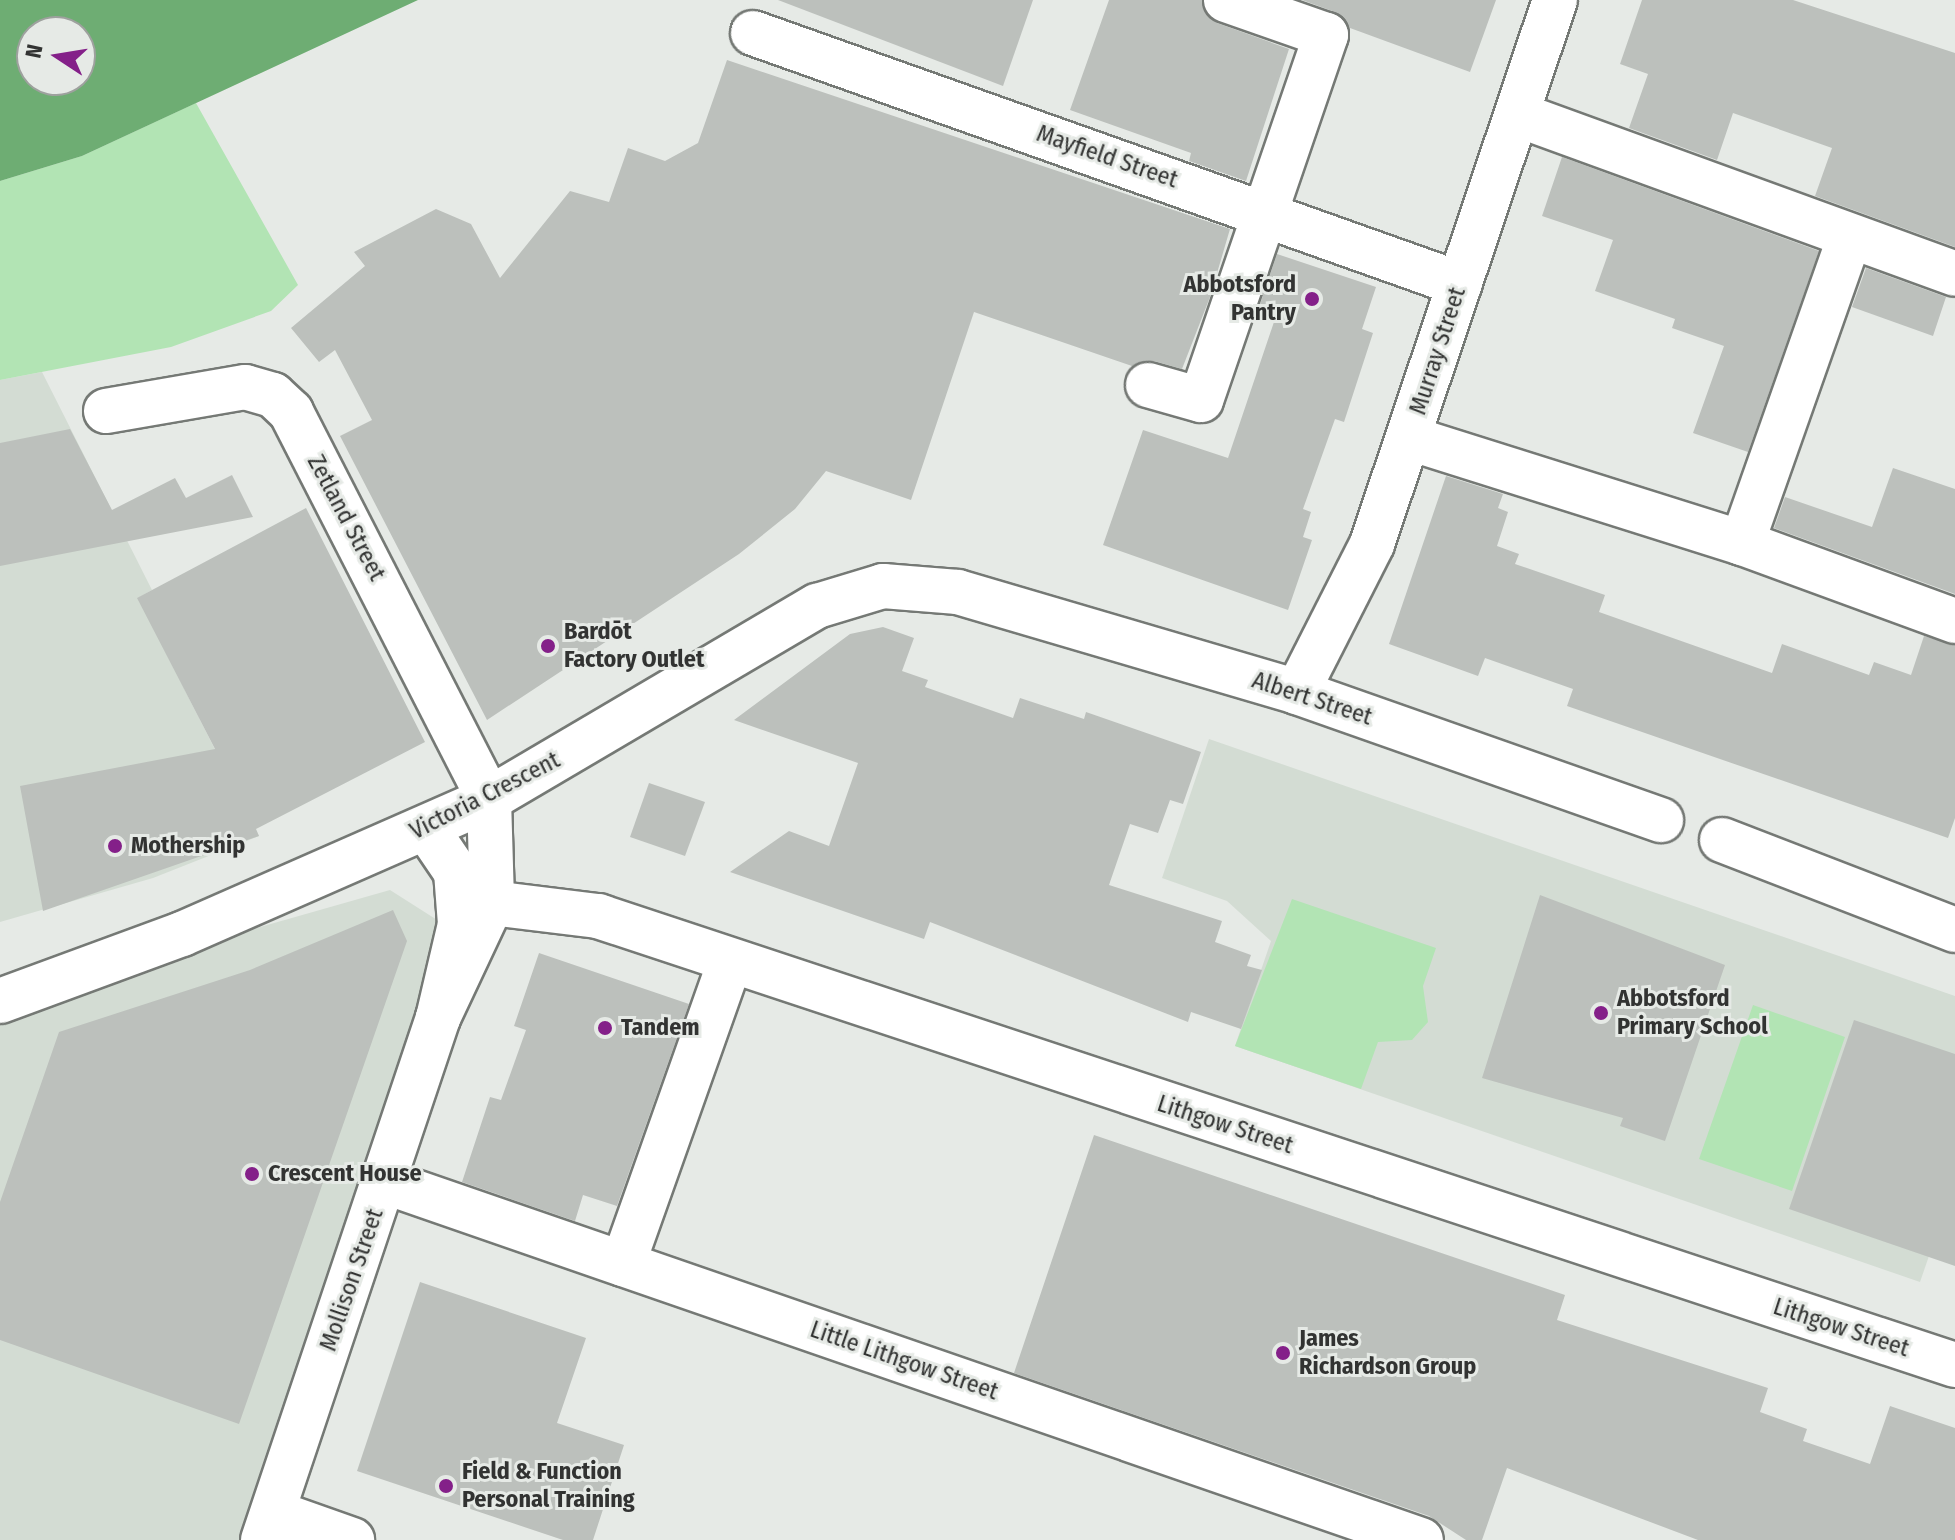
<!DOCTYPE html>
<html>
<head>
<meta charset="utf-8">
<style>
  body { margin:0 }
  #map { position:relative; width:1955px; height:1540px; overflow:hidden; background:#e6eae6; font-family:"Fira Sans Condensed",sans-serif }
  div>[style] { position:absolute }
  .built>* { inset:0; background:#d3dcd3 }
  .green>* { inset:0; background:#b2e4b4 }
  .water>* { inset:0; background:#6ead73 }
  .building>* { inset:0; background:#bcc0bc }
  .roads { filter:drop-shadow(2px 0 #757975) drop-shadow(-2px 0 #757975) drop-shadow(0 2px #757975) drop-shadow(0 -2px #757975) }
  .minor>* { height:44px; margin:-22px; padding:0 22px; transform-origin:22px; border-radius:22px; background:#fff }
  .dots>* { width:22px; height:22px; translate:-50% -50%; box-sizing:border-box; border:4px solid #e6eae6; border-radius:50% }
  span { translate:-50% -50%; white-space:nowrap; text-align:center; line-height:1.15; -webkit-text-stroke:6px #e6eae6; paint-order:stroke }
  .street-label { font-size:24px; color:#323332 }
  .poi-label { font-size:24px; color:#323332; font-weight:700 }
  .right { translate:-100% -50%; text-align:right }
  .left { translate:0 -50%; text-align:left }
  .north { position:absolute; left:16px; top:16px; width:80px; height:80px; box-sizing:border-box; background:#e6eae6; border:2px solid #9ea19e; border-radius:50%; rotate:282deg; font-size:22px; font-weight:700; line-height:32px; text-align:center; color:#323332 }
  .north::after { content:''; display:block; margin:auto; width:28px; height:36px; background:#842089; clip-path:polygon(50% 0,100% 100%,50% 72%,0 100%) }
</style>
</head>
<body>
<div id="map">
  <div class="built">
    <i style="clip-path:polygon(42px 372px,152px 590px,138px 598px,259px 836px,153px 878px,0 922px,0 380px)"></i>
    <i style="clip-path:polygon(1209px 739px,1955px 996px,1955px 1181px,1920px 1282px,1235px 1046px,1271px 941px,1227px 901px,1162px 878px)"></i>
    <i style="clip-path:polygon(390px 890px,445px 925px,263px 1540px,0 1540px,0 1001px)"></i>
  </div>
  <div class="green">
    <i style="clip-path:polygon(196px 103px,298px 285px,271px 311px,171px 347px,0 380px,0 181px,82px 156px)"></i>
    <i style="clip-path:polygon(1292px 899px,1436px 948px,1423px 986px,1428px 1022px,1412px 1040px,1378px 1042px,1361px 1089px,1235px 1046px)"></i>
    <i style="clip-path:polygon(1753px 1005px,1845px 1037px,1792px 1191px,1699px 1159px)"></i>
  </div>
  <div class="water">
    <i style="clip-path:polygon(evenodd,0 0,418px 0,82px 156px,0 181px,0 0,32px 32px,80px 32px,80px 80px,32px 80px,32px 32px)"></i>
  </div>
  <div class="building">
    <i style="clip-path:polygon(778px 0,1033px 0,1003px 86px)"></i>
    <i style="clip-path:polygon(1109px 0,1202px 0,1217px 23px,1289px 49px,1246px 181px,1189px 161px,1191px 153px,1070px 110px)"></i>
    <i style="clip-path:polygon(1302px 0,1496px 0,1470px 72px,1350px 28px,1335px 12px)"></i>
    <i style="clip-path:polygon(1642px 0,1793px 0,1955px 53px,1955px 247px,1815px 196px,1832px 148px,1733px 113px,1717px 160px,1629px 128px,1648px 74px,1620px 64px)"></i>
    <i style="clip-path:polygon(727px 60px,1230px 229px,1210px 297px,1182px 369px,1154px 361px,1132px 366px,974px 312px,911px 500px,826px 471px,795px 509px,739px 554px,487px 720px,340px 436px,372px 420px,335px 350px,319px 362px,291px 328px,365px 266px,354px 252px,436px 209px,471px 224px,500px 278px,570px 191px,609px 202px,628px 148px,665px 161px,698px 143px)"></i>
    <i style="clip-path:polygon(1562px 157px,1819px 251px,1748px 452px,1693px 433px,1724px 346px,1672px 328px,1675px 319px,1595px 291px,1613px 240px,1542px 216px)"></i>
    <i style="clip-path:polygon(1277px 254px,1376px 287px,1362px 329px,1373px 333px,1344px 422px,1335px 419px,1303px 509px,1311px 512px,1303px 537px,1312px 540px,1288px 610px,1103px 545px,1143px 430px,1228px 458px,1275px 319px,1257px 313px)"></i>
    <i style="clip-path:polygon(1866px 268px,1946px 297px,1933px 336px,1852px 307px)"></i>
    <i style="clip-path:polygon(70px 429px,112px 510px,175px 478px,186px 498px,232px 475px,253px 517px,0 566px,0 443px)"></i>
    <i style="clip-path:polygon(1893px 468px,1955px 489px,1955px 594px,1774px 528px,1785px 497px,1872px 527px)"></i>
    <i style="clip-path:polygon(1446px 476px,1503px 494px,1498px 508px,1508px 512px,1497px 546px,1519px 554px,1515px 564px,1605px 595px,1599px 612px,1772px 673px,1782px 644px,1869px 675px,1874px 662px,1911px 675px,1924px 636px,1955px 645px,1955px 818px,1948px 838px,1567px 706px,1573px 689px,1485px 658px,1478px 676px,1389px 644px)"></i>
    <i style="clip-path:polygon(306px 508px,425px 742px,256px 829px,259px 836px,43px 911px,20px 786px,215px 749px,137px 598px)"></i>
    <i style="clip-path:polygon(883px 627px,914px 638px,902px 671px,928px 680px,925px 687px,1013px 718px,1020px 698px,1084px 719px,1086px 712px,1201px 752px,1183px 804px,1170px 800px,1158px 833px,1130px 824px,1109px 885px,1222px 921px,1215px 942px,1251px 955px,1247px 966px,1262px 970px,1241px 1029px,1191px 1012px,1188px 1022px,930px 922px,924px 939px,730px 872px,789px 831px,829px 846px,858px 763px,734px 720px,850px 634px)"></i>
    <i style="clip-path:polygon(649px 783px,705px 802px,685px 856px,630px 837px)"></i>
    <i style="clip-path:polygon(1540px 895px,1725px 965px,1665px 1141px,1620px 1126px,1623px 1118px,1482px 1078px)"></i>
    <i style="clip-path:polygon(393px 910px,407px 941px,239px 1424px,0 1340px,0 1202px,59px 1032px,250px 970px)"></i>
    <i style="clip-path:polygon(539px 953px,689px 1004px,617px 1206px,583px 1195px,575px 1221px,462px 1182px,490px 1097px,501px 1100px,526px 1030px,514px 1026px)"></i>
    <i style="clip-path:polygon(1854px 1020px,1955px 1054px,1955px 1266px,1789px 1209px)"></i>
    <i style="clip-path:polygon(1094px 1135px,1565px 1295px,1557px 1320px,1768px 1388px,1760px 1412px,1807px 1429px,1803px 1441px,1870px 1464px,1890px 1406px,1955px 1428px,1955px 1540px,1698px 1540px,1507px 1468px,1482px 1540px,1466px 1540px,1429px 1516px,1014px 1373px)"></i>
    <i style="clip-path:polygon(420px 1282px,586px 1338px,557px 1423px,624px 1445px,593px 1540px,563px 1540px,357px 1471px)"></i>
  </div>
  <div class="roads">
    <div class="minor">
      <i style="left:753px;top:33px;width:750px;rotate:19.55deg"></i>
      <i style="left:1519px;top:115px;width:464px;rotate:20deg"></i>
      <i style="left:1148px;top:385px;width:55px;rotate:15.8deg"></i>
      <i style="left:1201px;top:400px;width:386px;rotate:-71.1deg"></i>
      <i style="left:1326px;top:35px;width:106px;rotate:-160.7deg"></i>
      <i style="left:106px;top:411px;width:141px;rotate:-9.8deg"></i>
      <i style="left:245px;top:387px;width:29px;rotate:16deg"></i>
      <i style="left:273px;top:395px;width:25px;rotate:43deg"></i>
      <i style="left:291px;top:412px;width:435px;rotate:62.9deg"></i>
      <i style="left:489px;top:799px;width:104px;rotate:88.3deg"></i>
      <i style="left:492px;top:903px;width:127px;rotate:115.2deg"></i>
      <i style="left:1409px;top:438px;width:349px;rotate:17.5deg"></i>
      <i style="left:1742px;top:543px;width:227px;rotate:20.1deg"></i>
      <i style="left:1742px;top:543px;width:324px;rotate:-70.6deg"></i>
      <i style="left:1297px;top:692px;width:166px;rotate:-63.1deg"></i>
      <i style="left:1372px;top:544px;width:574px;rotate:-71.41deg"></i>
      <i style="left:1722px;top:840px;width:250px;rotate:21.1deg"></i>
      <i style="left:492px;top:903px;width:107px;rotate:7deg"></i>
      <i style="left:598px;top:916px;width:1429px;rotate:18.31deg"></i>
      <i style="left:0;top:1001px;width:194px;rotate:-20.2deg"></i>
      <i style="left:182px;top:934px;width:335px;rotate:-23.7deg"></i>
      <i style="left:489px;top:799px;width:381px;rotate:-30.5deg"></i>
      <i style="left:817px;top:606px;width:69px;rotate:-16.9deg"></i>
      <i style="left:883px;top:586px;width:75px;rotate:4.6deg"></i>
      <i style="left:958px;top:592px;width:353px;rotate:16.4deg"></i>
      <i style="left:1297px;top:692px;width:386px;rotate:19.4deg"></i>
      <i style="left:386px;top:1182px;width:1095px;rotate:19.08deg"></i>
      <i style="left:623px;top:1264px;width:320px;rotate:-70.5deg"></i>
      <i style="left:273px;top:1512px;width:84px;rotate:19.5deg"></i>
      <i style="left:263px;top:1540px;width:551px;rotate:-71.47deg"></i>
      <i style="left:438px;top:1018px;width:97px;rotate:-76.8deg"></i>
      <i style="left:460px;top:924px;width:52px;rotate:-94.4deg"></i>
      <i style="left:456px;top:872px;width:53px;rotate:-124.3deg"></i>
    </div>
  </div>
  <div class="dots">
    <i style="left:1312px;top:299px;background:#842089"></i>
    <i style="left:548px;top:646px;background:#842089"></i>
    <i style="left:115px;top:846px;background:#842089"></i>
    <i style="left:1601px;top:1013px;background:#842089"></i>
    <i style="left:605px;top:1028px;background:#842089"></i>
    <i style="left:252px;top:1174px;background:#842089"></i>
    <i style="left:1283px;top:1353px;background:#842089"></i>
    <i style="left:446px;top:1486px;background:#842089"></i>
  </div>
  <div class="street-label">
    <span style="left:1107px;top:157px;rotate:19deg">Mayfield Street</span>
    <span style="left:1438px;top:351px;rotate:-72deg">Murray Street</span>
    <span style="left:346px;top:518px;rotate:62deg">Zetland Street</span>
    <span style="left:1312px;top:699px;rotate:18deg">Albert Street</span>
    <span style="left:485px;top:796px;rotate:-27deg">Victoria Crescent</span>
    <span style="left:1225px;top:1125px;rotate:18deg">Lithgow Street</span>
    <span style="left:352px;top:1280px;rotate:-71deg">Mollison Street</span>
    <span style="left:1841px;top:1328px;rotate:18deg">Lithgow Street</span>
    <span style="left:904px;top:1361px;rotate:19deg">Little Lithgow Street</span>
  </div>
  <div class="poi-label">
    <span class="right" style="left:1296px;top:299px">Abbotsford<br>Pantry</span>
    <span class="left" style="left:564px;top:646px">Bardōt<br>Factory Outlet</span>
    <span class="left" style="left:131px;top:846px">Mothership</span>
    <span class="left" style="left:1617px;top:1013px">Abbotsford<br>Primary School</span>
    <span class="left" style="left:621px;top:1028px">Tandem</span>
    <span class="left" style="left:268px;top:1174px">Crescent House</span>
    <span class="left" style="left:1299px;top:1353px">James<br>Richardson Group</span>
    <span class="left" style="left:462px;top:1486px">Field &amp; Function<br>Personal Training</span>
  </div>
  <div class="north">N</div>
</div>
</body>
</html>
